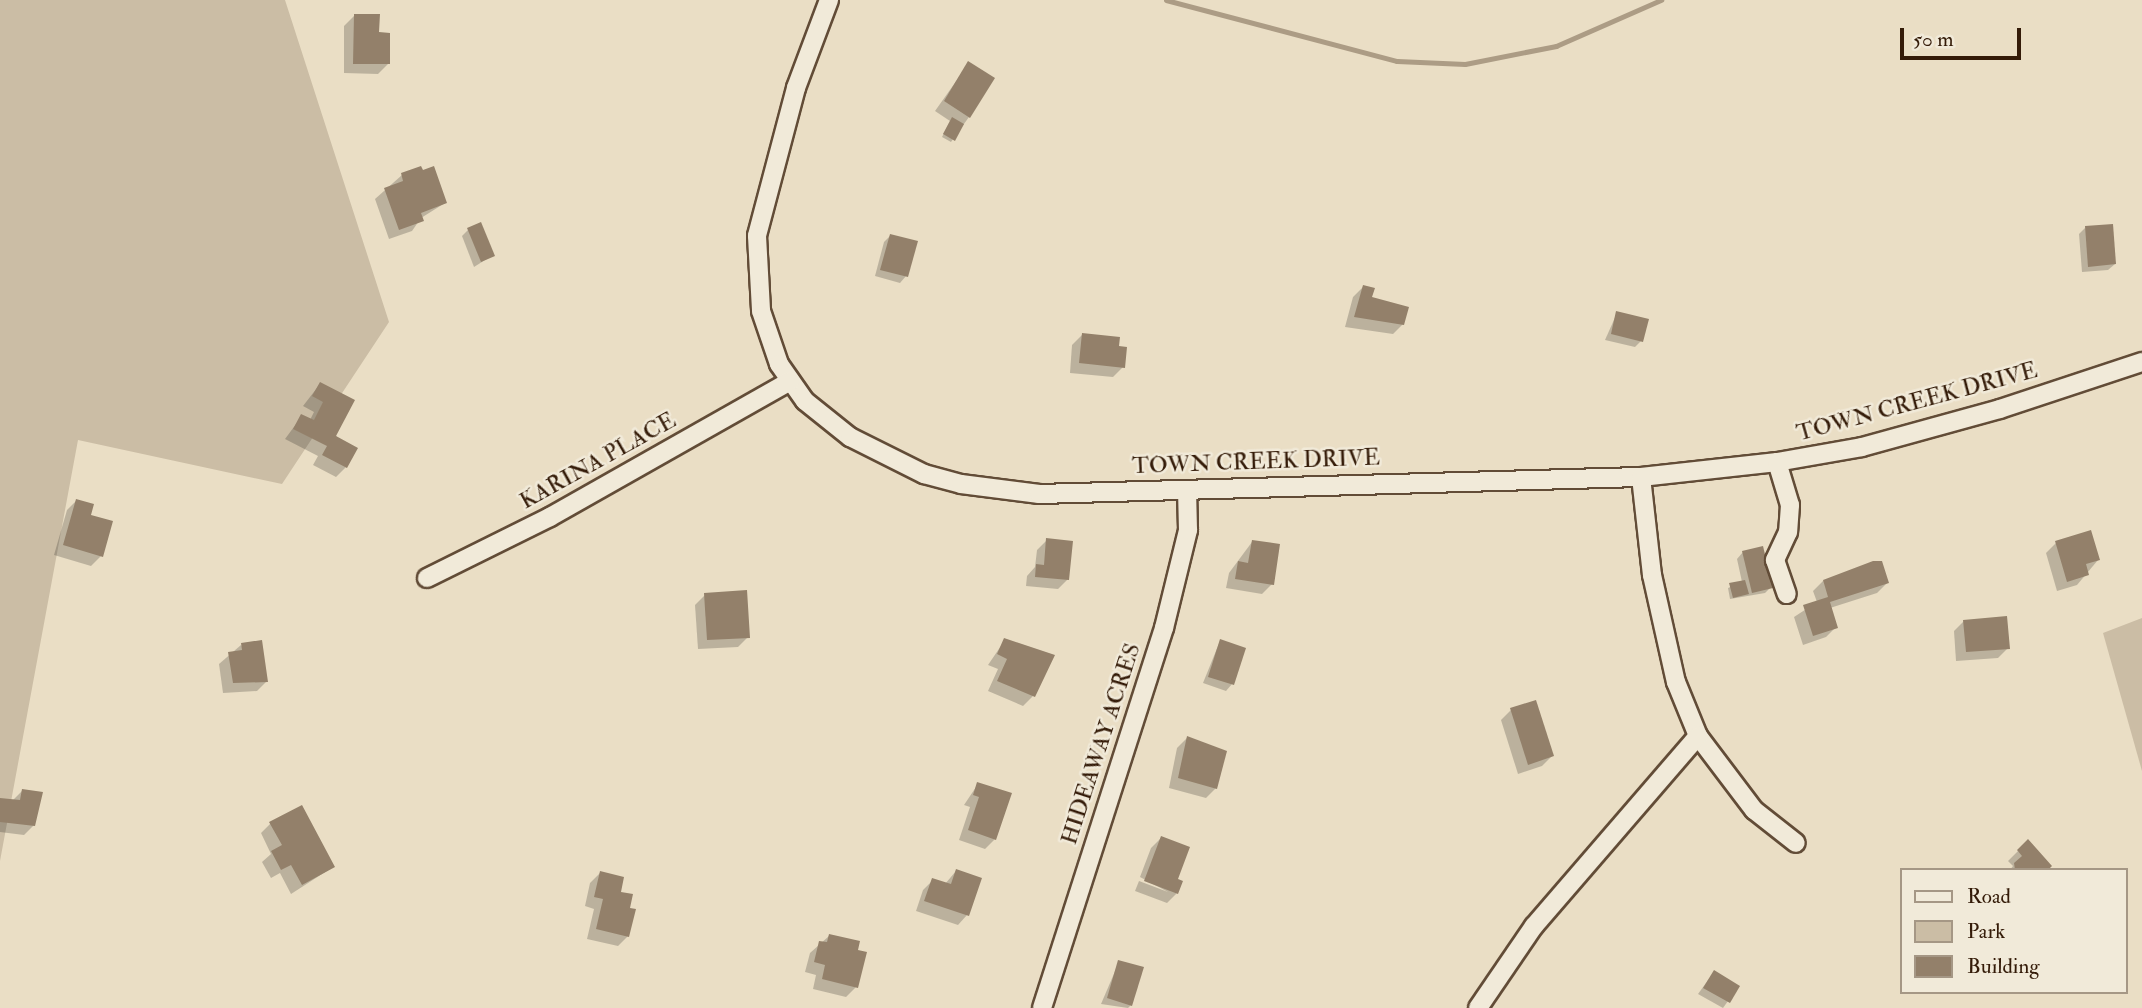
<!DOCTYPE html>
<html>
<head>
<meta charset="utf-8">
<style>
  body { margin:0 }
  #map { position:relative; width:2142px; height:1008px; overflow:hidden; background:#eadec5; font-family:"IM FELL Double Pica",serif }
  div>[style] { position:absolute }
  .green>* { inset:0; background:#cbbda5 }
  .shadow>* { inset:0; background:#0003 }
  .stream>* { height:5px; margin:-2.5px; padding:0 2.5px; transform-origin:2.5px; border-radius:2.5px; background:#ac9c85 }
  .building>* { inset:0; background:#93806a }
  .roads { filter:drop-shadow(2px 0 #624c37) drop-shadow(-2px 0 #624c37) drop-shadow(0 2px #624c37) drop-shadow(0 -2px #624c37) }
  .minor>* { height:18px; margin:-9px; padding:0 9px; transform-origin:9px; border-radius:9px; background:#f1ead9 }
  span { translate:-50% -50%; white-space:nowrap; text-align:center; line-height:1.15; -webkit-text-stroke:5px #f1ead9; paint-order:stroke }
  .street-label { font-size:23px; color:#341b08 }
  .legend { position:absolute; left:1900px; top:868px; width:228px; height:126px; box-sizing:border-box; background:#f1ead9; border:2px solid #a59785; margin:0; padding:9px 12px; list-style:none; font-size:21px; color:#341b08 }
  .legend li { display:flex; align-items:center; gap:14px; height:35px }
  .legend b { width:35px; border:2px solid #a59785 }
  .scale { position:absolute; left:1900px; top:28px; width:121px; height:32px; box-sizing:border-box; border:4px solid #341b08; border-top:0; padding-left:9px; font-size:21px; line-height:24px; white-space:nowrap; color:#341b08; -webkit-text-stroke:5px #f1ead9; paint-order:stroke }
</style>
</head>
<body>
<div id="map">
  <div class="green">
    <i style="clip-path:polygon(0 0,285px 0,389px 322px,282px 484px,78px 440px,0 861px)"></i>
    <i style="clip-path:polygon(2142px 618px,2142px 771px,2103px 633px)"></i>
  </div>
  <div class="shadow">
    <i style="clip-path:polygon(354px 16px,377px 34px,388px 64px,378px 74px,344px 73px,344px 26px)"></i>
    <i style="clip-path:polygon(969px 63px,969px 117px,951px 142px,942px 137px,950px 121px,935px 111px)"></i>
    <i style="clip-path:polygon(402px 175px,445px 203px,421px 218px,412px 231px,389px 239px,375px 199px)"></i>
    <i style="clip-path:polygon(2085px 228px,2115px 264px,2108px 270px,2082px 272px,2079px 234px)"></i>
    <i style="clip-path:polygon(468px 230px,493px 255px,474px 267px,462px 236px)"></i>
    <i style="clip-path:polygon(890px 236px,906px 276px,900px 283px,875px 276px,884px 242px)"></i>
    <i style="clip-path:polygon(1363px 287px,1370px 298px,1403px 324px,1393px 334px,1345px 327px,1353px 297px)"></i>
    <i style="clip-path:polygon(1617px 313px,1641px 341px,1635px 347px,1605px 340px)"></i>
    <i style="clip-path:polygon(1082px 335px,1117px 348px,1123px 367px,1113px 377px,1070px 373px,1072px 345px)"></i>
    <i style="clip-path:polygon(320px 384px,346px 467px,336px 477px,313px 465px,318px 456px,285px 439px,302px 416px,310px 420px,314px 412px,303px 406px)"></i>
    <i style="clip-path:polygon(77px 500px,89px 516px,101px 556px,91px 566px,54px 555px,67px 510px)"></i>
    <i style="clip-path:polygon(1047px 540px,1068px 579px,1058px 589px,1026px 586px,1027px 576px,1035px 567px,1037px 550px)"></i>
    <i style="clip-path:polygon(1252px 542px,1272px 584px,1262px 594px,1226px 588px,1229px 573px)"></i>
    <i style="clip-path:polygon(2056px 543px,2098px 560px,2077px 585px,2057px 591px,2046px 553px)"></i>
    <i style="clip-path:polygon(1743px 552px,1771px 587px,1765px 593px,1730px 599px,1728px 588px,1742px 582px,1737px 559px)"></i>
    <i style="clip-path:polygon(1823px 581px,1887px 583px,1877px 593px,1830px 608px,1836px 627px,1826px 637px,1803px 645px,1794px 617px,1817px 602px,1813px 591px)"></i>
    <i style="clip-path:polygon(705px 595px,748px 637px,738px 647px,698px 649px,695px 605px)"></i>
    <i style="clip-path:polygon(1964px 621px,2008px 648px,1998px 658px,1956px 661px,1954px 631px)"></i>
    <i style="clip-path:polygon(1005px 640px,1033px 696px,1023px 706px,988px 691px,998px 669px,988px 665px)"></i>
    <i style="clip-path:polygon(1220px 641px,1232px 684px,1226px 691px,1203px 683px)"></i>
    <i style="clip-path:polygon(241px 645px,267px 681px,257px 691px,223px 693px,219px 664px)"></i>
    <i style="clip-path:polygon(1511px 710px,1552px 756px,1542px 766px,1518px 774px,1501px 720px)"></i>
    <i style="clip-path:polygon(1187px 738px,1216px 788px,1206px 798px,1169px 788px,1177px 748px)"></i>
    <i style="clip-path:polygon(978px 784px,995px 839px,985px 849px,959px 840px,970px 807px,964px 805px)"></i>
    <i style="clip-path:polygon(22px 791px,34px 825px,24px 835px,0 832px,0 800px,12px 801px)"></i>
    <i style="clip-path:polygon(271px 823px,333px 867px,291px 894px,280px 873px,271px 878px,262px 862px,271px 854px,261px 833px)"></i>
    <i style="clip-path:polygon(1161px 838px,1177px 893px,1167px 903px,1135px 891px,1139px 881px,1168px 892px,1140px 877px,1151px 848px)"></i>
    <i style="clip-path:polygon(2018px 851px,2046px 870px,2010px 870px,2013px 866px,2008px 861px)"></i>
    <i style="clip-path:polygon(956px 871px,967px 915px,958px 925px,916px 911px,923px 890px,933px 880px,945px 884px)"></i>
    <i style="clip-path:polygon(600px 873px,619px 893px,628px 936px,618px 946px,587px 939px,594px 909px,585px 906px,590px 883px)"></i>
    <i style="clip-path:polygon(829px 936px,856px 987px,846px 997px,813px 989px,816px 975px,805px 972px,810px 953px)"></i>
    <i style="clip-path:polygon(1119px 962px,1131px 1005px,1128px 1008px,1101px 1004px)"></i>
    <i style="clip-path:polygon(1714px 972px,1738px 987px,1723px 1008px,1698px 994px)"></i>
  </div>
  <div class="stream">
    <i style="left:1166px;top:0;width:239px;rotate:14.8deg"></i>
    <i style="left:1397px;top:61px;width:68px;rotate:2.5deg"></i>
    <i style="left:1465px;top:64px;width:93px;rotate:-11.2deg"></i>
    <i style="left:1556px;top:46px;width:115px;rotate:-23.7deg"></i>
  </div>
  <div class="building">
    <i style="clip-path:polygon(354px 14px,380px 14px,379px 32px,390px 33px,390px 64px,353px 64px)"></i>
    <i style="clip-path:polygon(968px 61px,995px 78px,970px 118px,944px 101px)"></i>
    <i style="clip-path:polygon(952px 117px,964px 124px,955px 141px,943px 134px)"></i>
    <i style="clip-path:polygon(421px 166px,423px 170px,434px 166px,447px 203px,421px 213px,424px 221px,399px 230px,384px 188px,403px 181px,401px 173px)"></i>
    <i style="clip-path:polygon(481px 222px,495px 256px,481px 262px,467px 228px)"></i>
    <i style="clip-path:polygon(2113px 224px,2116px 264px,2088px 267px,2085px 226px)"></i>
    <i style="clip-path:polygon(890px 234px,918px 241px,908px 277px,880px 270px)"></i>
    <i style="clip-path:polygon(1363px 285px,1375px 288px,1372px 297px,1409px 307px,1404px 325px,1354px 317px)"></i>
    <i style="clip-path:polygon(1616px 311px,1649px 319px,1643px 342px,1611px 334px)"></i>
    <i style="clip-path:polygon(1082px 333px,1120px 337px,1119px 346px,1127px 347px,1125px 368px,1079px 363px)"></i>
    <i style="clip-path:polygon(320px 382px,355px 400px,336px 436px,358px 448px,347px 468px,322px 455px,327px 446px,293px 429px,301px 414px,314px 420px,323px 402px,312px 396px)"></i>
    <i style="clip-path:polygon(76px 499px,94px 504px,91px 515px,113px 521px,103px 557px,63px 545px)"></i>
    <i style="clip-path:polygon(2091px 530px,2100px 560px,2086px 564px,2089px 575px,2067px 582px,2055px 541px)"></i>
    <i style="clip-path:polygon(1046px 538px,1073px 541px,1069px 580px,1035px 577px,1036px 564px,1044px 565px)"></i>
    <i style="clip-path:polygon(1252px 540px,1280px 544px,1274px 585px,1235px 579px,1238px 561px,1248px 563px)"></i>
    <i style="clip-path:polygon(1763px 546px,1773px 588px,1752px 593px,1742px 551px)"></i>
    <i style="clip-path:polygon(1873px 561px,1882px 561px,1889px 583px,1830px 602px,1838px 628px,1813px 636px,1803px 605px,1828px 597px,1823px 580px)"></i>
    <i style="clip-path:polygon(1745px 580px,1749px 594px,1733px 598px,1729px 583px)"></i>
    <i style="clip-path:polygon(747px 590px,750px 638px,707px 640px,704px 593px)"></i>
    <i style="clip-path:polygon(2007px 616px,2010px 649px,1966px 652px,1963px 620px)"></i>
    <i style="clip-path:polygon(1004px 638px,1055px 655px,1035px 697px,997px 681px,1007px 659px,997px 654px)"></i>
    <i style="clip-path:polygon(1220px 639px,1246px 648px,1234px 685px,1208px 677px)"></i>
    <i style="clip-path:polygon(262px 640px,268px 682px,233px 683px,228px 652px,242px 650px,241px 643px)"></i>
    <i style="clip-path:polygon(1536px 700px,1554px 756px,1528px 765px,1510px 708px)"></i>
    <i style="clip-path:polygon(1187px 736px,1227px 751px,1217px 789px,1178px 778px)"></i>
    <i style="clip-path:polygon(977px 782px,1012px 793px,996px 840px,968px 830px,979px 797px,973px 795px)"></i>
    <i style="clip-path:polygon(22px 789px,43px 792px,35px 826px,0 822px,0 798px,20px 800px)"></i>
    <i style="clip-path:polygon(302px 805px,335px 867px,302px 885px,291px 865px,281px 870px,271px 851px,282px 845px,269px 822px)"></i>
    <i style="clip-path:polygon(1161px 836px,1190px 847px,1178px 879px,1183px 881px,1178px 894px,1144px 881px)"></i>
    <i style="clip-path:polygon(2028px 839px,2052px 866px,2048px 870px,2015px 870px,2014px 863px,2022px 856px,2017px 850px)"></i>
    <i style="clip-path:polygon(956px 869px,982px 878px,969px 916px,924px 901px,932px 878px,951px 884px)"></i>
    <i style="clip-path:polygon(600px 871px,624px 877px,621px 892px,633px 894px,630px 908px,636px 909px,629px 937px,596px 929px,603px 899px,594px 897px)"></i>
    <i style="clip-path:polygon(829px 934px,860px 941px,858px 950px,867px 952px,858px 988px,822px 979px,825px 965px,814px 962px,819px 941px,827px 942px)"></i>
    <i style="clip-path:polygon(1118px 960px,1144px 967px,1132px 1006px,1107px 998px)"></i>
    <i style="clip-path:polygon(1714px 970px,1740px 986px,1730px 1003px,1703px 988px)"></i>
  </div>
  <div class="roads">
    <div class="minor">
      <i style="left:829px;top:0;width:94px;rotate:110.6deg"></i>
      <i style="left:796px;top:88px;width:153px;rotate:104.8deg"></i>
      <i style="left:757px;top:236px;width:75px;rotate:86.9deg"></i>
      <i style="left:761px;top:311px;width:56px;rotate:71.2deg"></i>
      <i style="left:779px;top:364px;width:45px;rotate:54.9deg"></i>
      <i style="left:805px;top:401px;width:58px;rotate:38.7deg"></i>
      <i style="left:850px;top:437px;width:83px;rotate:26.6deg"></i>
      <i style="left:924px;top:474px;width:38px;rotate:15deg"></i>
      <i style="left:961px;top:484px;width:79px;rotate:7.3deg"></i>
      <i style="left:1039px;top:494px;width:602px;rotate:-1.62deg"></i>
      <i style="left:1641px;top:477px;width:137px;rotate:-6.3deg"></i>
      <i style="left:1777px;top:462px;width:86px;rotate:-10deg"></i>
      <i style="left:1862px;top:447px;width:143px;rotate:-15.4deg"></i>
      <i style="left:2000px;top:409px;width:150px;rotate:-18.3deg"></i>
      <i style="left:1777px;top:462px;width:45px;rotate:73.2deg"></i>
      <i style="left:1790px;top:505px;width:27px;rotate:94deg"></i>
      <i style="left:1788px;top:532px;width:31px;rotate:115deg"></i>
      <i style="left:1775px;top:560px;width:36px;rotate:71deg"></i>
      <i style="left:1641px;top:477px;width:99px;rotate:83.6deg"></i>
      <i style="left:1652px;top:575px;width:110px;rotate:77.4deg"></i>
      <i style="left:1676px;top:682px;width:58px;rotate:67.8deg"></i>
      <i style="left:1698px;top:736px;width:93px;rotate:52.9deg"></i>
      <i style="left:1754px;top:810px;width:53px;rotate:38.2deg"></i>
      <i style="left:427px;top:578px;width:137px;rotate:-26.4deg"></i>
      <i style="left:550px;top:517px;width:276px;rotate:-29.5deg"></i>
      <i style="left:1042px;top:1008px;width:399px;rotate:-72.2deg"></i>
      <i style="left:1164px;top:628px;width:101px;rotate:-76.2deg"></i>
      <i style="left:1188px;top:530px;width:40px;rotate:-91.4deg"></i>
      <i style="left:1478px;top:1008px;width:99px;rotate:-55.7deg"></i>
      <i style="left:1534px;top:926px;width:251px;rotate:-49.2deg"></i>
    </div>
  </div>
  <div class="street-label">
    <span style="left:1917px;top:402px;rotate:-15deg">TOWN CREEK DRIVE</span>
    <span style="left:598px;top:461px;rotate:-29deg">KARINA PLACE</span>
    <span style="left:1256px;top:462px;rotate:-2deg">TOWN CREEK DRIVE</span>
    <span style="left:1101px;top:744px;rotate:-72deg">HIDEAWAY ACRES</span>
  </div>
  <ul class="legend">
  <li><b style="height:9px;background:#f1ead9"></b>Road</li>
  <li><b style="height:19px;background:#cbbda5"></b>Park</li>
  <li><b style="height:19px;background:#93806a"></b>Building</li>
  </ul>
  <div class="scale">50 m</div>
</div>
</body>
</html>
